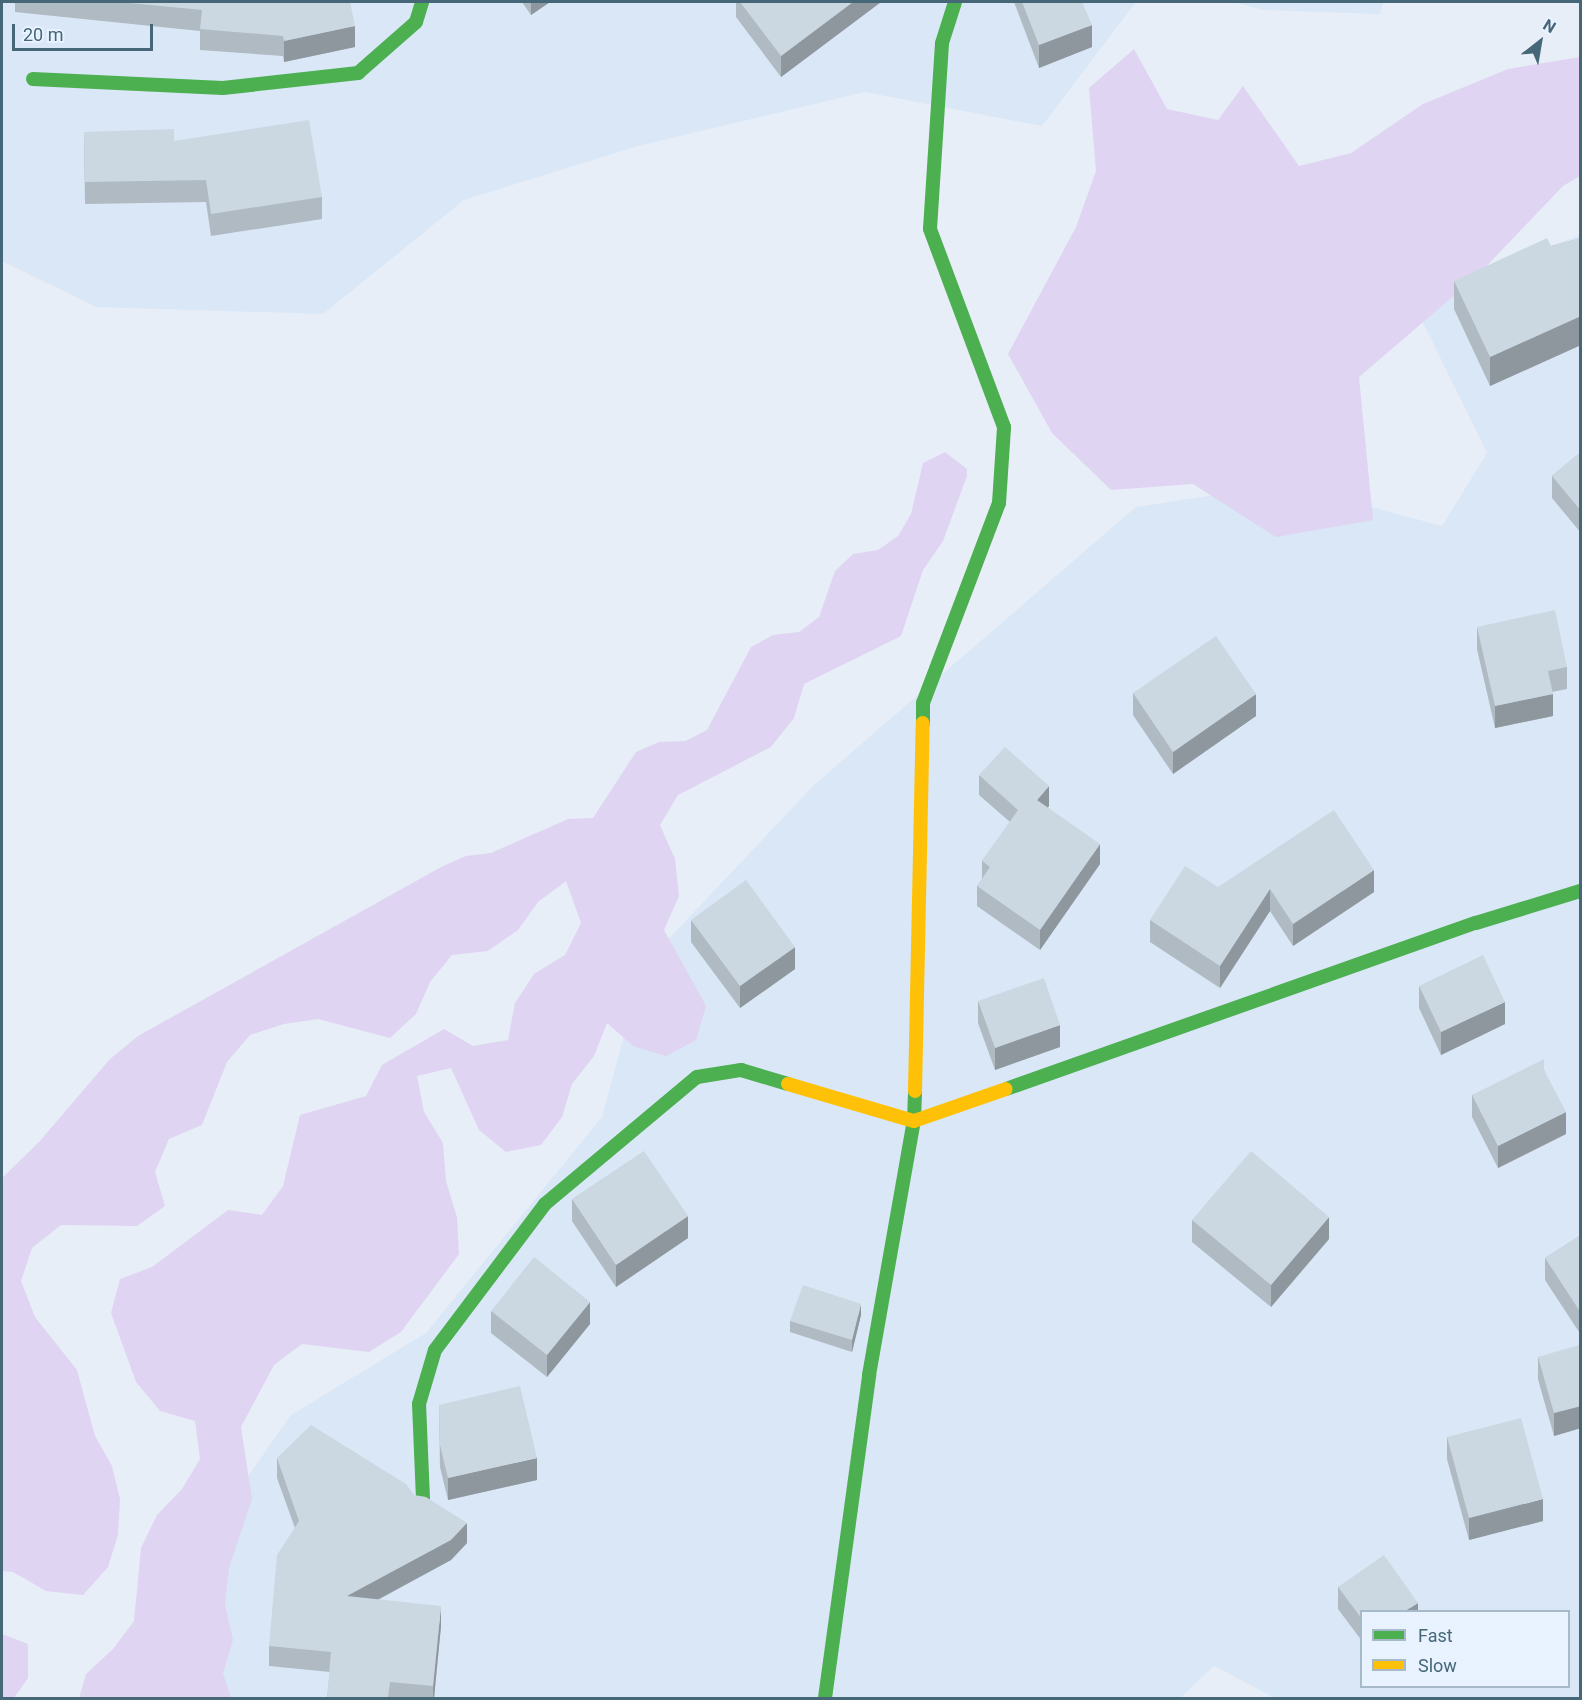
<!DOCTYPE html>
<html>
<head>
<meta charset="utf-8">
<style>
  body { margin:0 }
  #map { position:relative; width:1582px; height:1700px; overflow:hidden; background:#e7eef7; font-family:Roboto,sans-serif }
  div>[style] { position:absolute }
  .residential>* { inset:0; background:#d9e7f7 }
  .green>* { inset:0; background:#dfd4f2 }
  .fast>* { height:14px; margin:-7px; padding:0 7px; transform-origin:7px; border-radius:7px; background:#4caf50 }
  .slow>* { height:14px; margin:-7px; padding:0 7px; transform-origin:7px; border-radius:7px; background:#ffc107 }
  .wall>* { inset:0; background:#afbac2 }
  .shaded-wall>* { inset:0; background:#8e979e }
  .building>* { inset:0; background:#cbd8e2 }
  span { translate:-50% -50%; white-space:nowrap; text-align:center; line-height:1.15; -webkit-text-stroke:6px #e9f2ff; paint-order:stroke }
  .frame { position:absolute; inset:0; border:3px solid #456778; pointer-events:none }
  .legend { position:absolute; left:1360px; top:1610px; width:210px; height:78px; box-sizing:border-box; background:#e9f2ff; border:2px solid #a7bac9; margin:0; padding:8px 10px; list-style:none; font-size:18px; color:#456778 }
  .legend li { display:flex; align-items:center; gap:12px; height:30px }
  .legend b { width:30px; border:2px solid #a7bac9 }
  .north { position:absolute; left:1510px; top:12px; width:60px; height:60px; -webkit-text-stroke:4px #e9f2ff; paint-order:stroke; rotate:31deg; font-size:16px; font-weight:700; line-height:24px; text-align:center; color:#456778 }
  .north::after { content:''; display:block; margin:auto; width:21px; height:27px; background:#456778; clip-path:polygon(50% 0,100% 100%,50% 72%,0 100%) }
  .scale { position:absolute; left:12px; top:24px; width:141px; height:27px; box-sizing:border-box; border:3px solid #456778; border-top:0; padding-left:8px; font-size:18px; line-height:21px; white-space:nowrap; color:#456778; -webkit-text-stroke:4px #e9f2ff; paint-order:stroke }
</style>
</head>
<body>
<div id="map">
  <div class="residential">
    <i style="clip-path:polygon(2px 2px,1136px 2px,1042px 126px,865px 92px,638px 146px,464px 200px,323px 314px,96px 307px,2px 261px)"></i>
    <i style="clip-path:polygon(1233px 2px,1383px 2px,1380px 14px,1263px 10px)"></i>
    <i style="clip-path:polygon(evenodd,1580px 235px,1580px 1698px,1275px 1698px,1214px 1666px,1180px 1698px,202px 1698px,213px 1526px,291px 1415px,426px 1333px,602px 1117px,643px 966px,815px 784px,1136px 507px,1286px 484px,1442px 526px,1487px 453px,1412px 300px,1580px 235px,1362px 1612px,1568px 1612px,1568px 1686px,1362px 1686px,1362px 1612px)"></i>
  </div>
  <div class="green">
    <i style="clip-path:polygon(1134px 49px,1167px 109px,1218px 120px,1243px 86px,1299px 166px,1351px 153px,1423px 104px,1508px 69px,1580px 57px,1580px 176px,1563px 186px,1477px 276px,1359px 377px,1373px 520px,1276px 537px,1193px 484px,1111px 490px,1052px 433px,1008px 354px,1076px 227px,1096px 171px,1089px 88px)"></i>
    <i style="clip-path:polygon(945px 452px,967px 469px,967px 476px,943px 541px,923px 570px,901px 636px,804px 684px,794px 718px,771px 747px,678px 795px,660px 825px,675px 859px,679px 896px,664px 930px,706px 1006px,696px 1040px,666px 1056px,633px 1046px,607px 1023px,594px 1056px,572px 1084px,562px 1117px,541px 1145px,506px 1152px,479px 1130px,451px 1068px,417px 1076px,424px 1112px,443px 1143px,446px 1181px,457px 1217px,459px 1254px,401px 1332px,369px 1352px,302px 1344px,274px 1365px,241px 1427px,252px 1499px,229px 1568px,225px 1604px,233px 1640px,223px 1673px,231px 1698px,79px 1698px,86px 1674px,113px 1649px,134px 1621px,141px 1548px,157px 1515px,182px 1489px,200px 1459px,195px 1421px,160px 1411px,136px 1382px,111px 1313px,120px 1279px,152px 1267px,228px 1210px,262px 1215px,283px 1186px,300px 1115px,366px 1096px,382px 1065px,444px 1029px,473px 1046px,508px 1040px,515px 1003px,534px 974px,565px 955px,581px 923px,566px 881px,538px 902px,518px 930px,488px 951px,452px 955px,430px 982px,416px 1014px,390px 1038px,318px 1019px,284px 1024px,250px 1035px,227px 1062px,202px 1125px,169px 1139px,155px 1172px,165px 1206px,137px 1226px,61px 1225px,32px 1248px,21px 1281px,35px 1317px,77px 1370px,95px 1436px,112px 1466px,120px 1499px,118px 1535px,108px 1567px,83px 1595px,46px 1591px,13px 1572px,2px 1571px,2px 1178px,39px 1142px,110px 1059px,138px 1036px,443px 866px,466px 856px,491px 853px,568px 819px,593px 818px,636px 752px,659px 742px,685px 741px,707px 730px,751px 647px,773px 635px,799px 632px,819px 617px,835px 571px,853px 554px,878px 550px,898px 536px,911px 514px,923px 463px)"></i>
    <i style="clip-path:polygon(2px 1634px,28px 1644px,28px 1678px,14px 1698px,2px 1698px)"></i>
  </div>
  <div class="fast">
    <i style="left:33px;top:79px;width:190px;rotate:2.7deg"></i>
    <i style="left:223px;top:88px;width:136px;rotate:-6.3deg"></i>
    <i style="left:358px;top:73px;width:77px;rotate:-41.3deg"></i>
    <i style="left:416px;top:22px;width:21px;rotate:-73deg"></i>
    <i style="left:923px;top:723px;width:20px;rotate:-90deg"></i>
    <i style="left:923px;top:703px;width:214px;rotate:-69.2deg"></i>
    <i style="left:999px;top:503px;width:76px;rotate:-86.2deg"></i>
    <i style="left:1004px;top:427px;width:211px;rotate:-110.5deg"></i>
    <i style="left:930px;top:229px;width:186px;rotate:-86.3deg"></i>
    <i style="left:942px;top:43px;width:43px;rotate:-72.4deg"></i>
    <i style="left:1006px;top:1089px;width:498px;rotate:-19.5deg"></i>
    <i style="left:1476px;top:923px;width:109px;rotate:-17.1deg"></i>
    <i style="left:423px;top:1499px;width:95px;rotate:-92.4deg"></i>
    <i style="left:419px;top:1404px;width:56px;rotate:-73.5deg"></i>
    <i style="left:435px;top:1350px;width:183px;rotate:-53deg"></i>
    <i style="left:545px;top:1204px;width:198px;rotate:-39.9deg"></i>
    <i style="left:697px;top:1077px;width:45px;rotate:-9deg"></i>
    <i style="left:741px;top:1070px;width:49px;rotate:16.6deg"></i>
    <i style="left:825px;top:1698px;width:326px;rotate:-82.2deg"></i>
    <i style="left:869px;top:1375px;width:258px;rotate:-80deg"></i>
    <i style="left:914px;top:1121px;width:30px;rotate:-88deg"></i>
  </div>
  <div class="slow">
    <i style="left:788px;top:1084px;width:131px;rotate:16.4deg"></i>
    <i style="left:914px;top:1121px;width:97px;rotate:-19.2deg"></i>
    <i style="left:915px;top:1091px;width:368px;rotate:-88.8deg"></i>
  </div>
  <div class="wall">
    <i style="clip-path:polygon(15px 2px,350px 2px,355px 47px,284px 62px,283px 56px,200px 50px,200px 31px,15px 12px)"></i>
    <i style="clip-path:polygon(522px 2px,550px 2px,531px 15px)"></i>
    <i style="clip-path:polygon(736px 2px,881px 2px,781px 77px,736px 17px)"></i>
    <i style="clip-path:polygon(1014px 2px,1082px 2px,1092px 47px,1039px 68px)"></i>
    <i style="clip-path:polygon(84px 132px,174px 141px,322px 197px,322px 219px,211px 236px,206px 202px,85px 204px)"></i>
    <i style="clip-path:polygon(1581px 238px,1581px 345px,1490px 386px,1454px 309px,1454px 281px,1551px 246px)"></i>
    <i style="clip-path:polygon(1581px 452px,1581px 533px,1552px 498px,1552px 476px)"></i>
    <i style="clip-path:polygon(1477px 627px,1567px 667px,1567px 689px,1552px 692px,1553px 716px,1495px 728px,1477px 649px)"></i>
    <i style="clip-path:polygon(1133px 693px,1256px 716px,1173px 774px,1133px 715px)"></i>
    <i style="clip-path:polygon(979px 775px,1049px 806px,1047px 808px,1100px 864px,1040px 950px,977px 906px,977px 886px,982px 879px,982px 861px,1010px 822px,979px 795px)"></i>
    <i style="clip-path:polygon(1218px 887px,1374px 892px,1293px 946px,1270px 911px,1220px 988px,1150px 942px,1150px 920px)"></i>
    <i style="clip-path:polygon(691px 920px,795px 969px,740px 1008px,691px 942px)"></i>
    <i style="clip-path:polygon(1419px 986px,1505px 1024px,1441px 1055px,1419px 1008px)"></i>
    <i style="clip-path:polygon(978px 1001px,1060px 1047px,995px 1070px,978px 1023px)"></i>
    <i style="clip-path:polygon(1544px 1070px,1566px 1134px,1498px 1168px,1472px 1117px,1472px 1095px)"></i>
    <i style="clip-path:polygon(572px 1199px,688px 1238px,616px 1287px,572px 1221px)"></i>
    <i style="clip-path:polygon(1192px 1220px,1329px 1239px,1271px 1307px,1192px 1242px)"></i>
    <i style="clip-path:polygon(1581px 1235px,1581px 1335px,1545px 1280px,1545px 1258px)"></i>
    <i style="clip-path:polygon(491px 1311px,590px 1324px,547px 1377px,491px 1333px)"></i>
    <i style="clip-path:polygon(861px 1315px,852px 1352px,790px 1332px,790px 1321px)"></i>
    <i style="clip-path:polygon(1581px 1351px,1581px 1428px,1554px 1436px,1538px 1379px,1538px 1357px)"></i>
    <i style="clip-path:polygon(439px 1405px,537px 1480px,448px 1500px,440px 1467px)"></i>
    <i style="clip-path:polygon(1447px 1437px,1543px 1521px,1469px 1540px,1447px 1459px)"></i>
    <i style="clip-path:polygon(277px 1458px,414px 1495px,467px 1543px,451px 1560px,378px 1600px,441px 1626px,434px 1698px,327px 1698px,330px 1672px,269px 1666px,269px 1646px,295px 1528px,277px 1478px)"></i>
    <i style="clip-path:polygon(1338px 1587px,1418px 1611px,1362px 1611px,1362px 1641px,1338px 1609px)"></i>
  </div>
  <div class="shaded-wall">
    <i style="clip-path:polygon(531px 2px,550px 2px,531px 15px)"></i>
    <i style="clip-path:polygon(853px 2px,881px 2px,781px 77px,781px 56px)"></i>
    <i style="clip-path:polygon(1092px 25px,1092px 47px,1039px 68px,1039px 45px)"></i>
    <i style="clip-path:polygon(355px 26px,355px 47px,284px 62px,284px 41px)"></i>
    <i style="clip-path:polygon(1581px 316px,1581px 345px,1490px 386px,1490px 357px)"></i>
    <i style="clip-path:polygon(1256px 694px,1256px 716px,1173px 774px,1173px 752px)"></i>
    <i style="clip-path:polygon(1553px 694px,1553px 716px,1495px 728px,1495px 706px)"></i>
    <i style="clip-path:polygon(1049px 786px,1049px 806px,1037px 820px,1037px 800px)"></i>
    <i style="clip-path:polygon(1100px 844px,1100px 864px,1040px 950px,1040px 930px)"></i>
    <i style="clip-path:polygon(1374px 870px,1374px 892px,1293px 946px,1293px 924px)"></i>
    <i style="clip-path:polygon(1270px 889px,1270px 911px,1220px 988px,1220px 966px)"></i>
    <i style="clip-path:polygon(795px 947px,795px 969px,740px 1008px,740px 986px)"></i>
    <i style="clip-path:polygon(1505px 1002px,1505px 1024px,1441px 1055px,1441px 1032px)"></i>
    <i style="clip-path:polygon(1060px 1025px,1060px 1047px,995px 1070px,995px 1048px)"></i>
    <i style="clip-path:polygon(1566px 1112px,1566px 1134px,1498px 1168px,1498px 1146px)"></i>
    <i style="clip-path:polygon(688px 1216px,688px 1238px,616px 1287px,616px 1265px)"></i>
    <i style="clip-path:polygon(1329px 1217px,1329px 1239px,1271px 1307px,1271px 1285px)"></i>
    <i style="clip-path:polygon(590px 1302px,590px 1324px,547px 1377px,547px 1355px)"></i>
    <i style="clip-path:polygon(861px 1304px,861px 1315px,852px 1352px,852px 1340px)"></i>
    <i style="clip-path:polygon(1581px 1406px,1581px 1428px,1554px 1436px,1554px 1413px)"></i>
    <i style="clip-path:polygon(537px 1458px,537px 1480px,448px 1500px,448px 1478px)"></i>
    <i style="clip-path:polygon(1543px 1499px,1543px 1521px,1469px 1540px,1469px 1518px)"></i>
    <i style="clip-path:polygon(467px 1523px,467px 1543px,451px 1560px,347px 1616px,347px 1596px)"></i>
    <i style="clip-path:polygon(1418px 1603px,1418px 1611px,1405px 1611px)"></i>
    <i style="clip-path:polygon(441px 1606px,441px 1626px,434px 1698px,433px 1698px,433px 1686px)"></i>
  </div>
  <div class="building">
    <i style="clip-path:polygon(119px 2px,350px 2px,355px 26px,284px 41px,283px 36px,200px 29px,202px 10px)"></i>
    <i style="clip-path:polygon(740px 2px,853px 2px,781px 56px)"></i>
    <i style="clip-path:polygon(1022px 2px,1082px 2px,1092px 25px,1039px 45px)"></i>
    <i style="clip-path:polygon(309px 120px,322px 197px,211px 214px,206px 180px,85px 182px,84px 132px,174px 129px,174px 141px)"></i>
    <i style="clip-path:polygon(1547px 238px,1551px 246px,1581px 238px,1581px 316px,1490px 357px,1454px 281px)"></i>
    <i style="clip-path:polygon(1581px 452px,1581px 511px,1552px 476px)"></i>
    <i style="clip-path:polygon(1555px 610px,1567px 667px,1548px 671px,1553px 694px,1495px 706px,1477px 627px)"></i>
    <i style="clip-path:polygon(1216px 636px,1256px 694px,1173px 752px,1133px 693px)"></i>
    <i style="clip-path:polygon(1005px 747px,1049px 786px,1037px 800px,1100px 844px,1040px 930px,977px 886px,990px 867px,982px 861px,1018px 810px,979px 775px)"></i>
    <i style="clip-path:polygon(1334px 810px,1374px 870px,1293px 924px,1270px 889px,1220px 966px,1150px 920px,1185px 866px,1218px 887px)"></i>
    <i style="clip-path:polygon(746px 880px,795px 947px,740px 986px,691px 920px)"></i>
    <i style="clip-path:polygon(1483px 955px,1505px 1002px,1441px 1032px,1419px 986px)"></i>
    <i style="clip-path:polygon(1044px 978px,1060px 1025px,995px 1048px,978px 1001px)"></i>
    <i style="clip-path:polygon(1544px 1059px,1544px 1070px,1566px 1112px,1498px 1146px,1472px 1095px)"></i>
    <i style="clip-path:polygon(644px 1151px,688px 1216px,616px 1265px,572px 1199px)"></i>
    <i style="clip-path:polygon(1251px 1151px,1329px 1217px,1271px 1285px,1192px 1220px)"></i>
    <i style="clip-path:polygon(1581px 1235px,1581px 1313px,1545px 1258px)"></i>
    <i style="clip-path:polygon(534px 1257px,590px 1302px,547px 1355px,491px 1311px)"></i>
    <i style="clip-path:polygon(803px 1285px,861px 1304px,852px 1340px,790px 1321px)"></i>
    <i style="clip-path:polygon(1579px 1345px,1581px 1351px,1581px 1406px,1554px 1413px,1538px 1357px)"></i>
    <i style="clip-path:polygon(520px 1386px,537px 1458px,448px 1478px,440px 1445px,439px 1405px)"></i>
    <i style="clip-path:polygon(1521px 1418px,1543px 1499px,1469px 1518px,1447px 1437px)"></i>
    <i style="clip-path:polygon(311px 1425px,406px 1484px,414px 1495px,426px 1497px,467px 1523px,451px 1540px,347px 1596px,441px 1606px,433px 1686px,390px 1682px,388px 1698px,327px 1698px,331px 1652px,269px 1646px,277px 1555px,299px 1521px,277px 1458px)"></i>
    <i style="clip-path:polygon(1384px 1555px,1418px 1603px,1405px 1611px,1362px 1611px,1362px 1619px,1338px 1587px)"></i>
  </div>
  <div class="frame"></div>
  <ul class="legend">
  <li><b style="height:8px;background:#4caf50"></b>Fast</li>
  <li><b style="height:8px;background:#ffc107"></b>Slow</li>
  </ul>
  <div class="north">N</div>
  <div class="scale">20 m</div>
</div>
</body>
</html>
